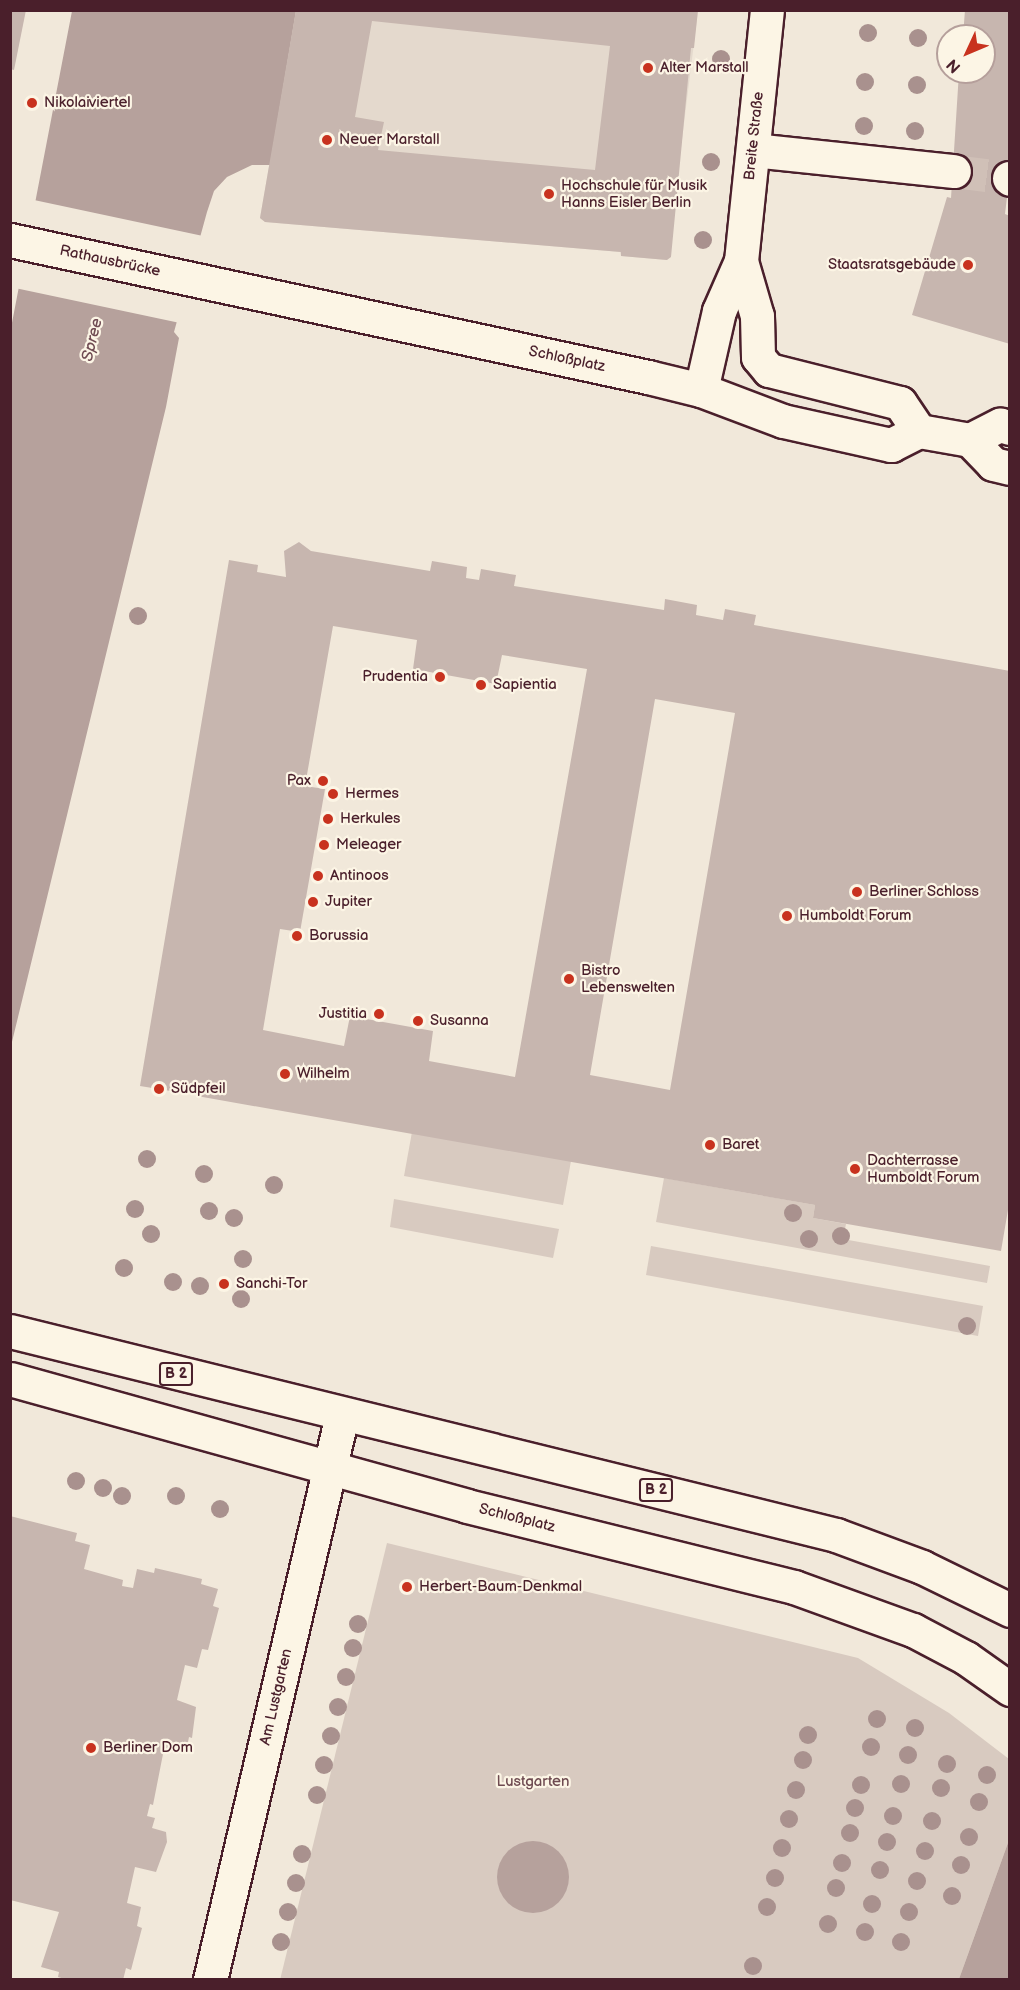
<!DOCTYPE html>
<html>
<head>
<meta charset="utf-8">
<style>
  body { margin:0 }
  #map { position:relative; width:1020px; height:1990px; overflow:hidden; background:#f1e8da; font-family:"Balsamiq Sans",sans-serif }
  div>[style] { position:absolute }
  .built>* { inset:0; background:#e4d9cd }
  .green>* { inset:0; background:#d8cac0 }
  .water>* { inset:0; background:#b6a19c }
  .round { border-radius:50% }
  .pier>* { inset:0; background:#f1e8da }
  .building>* { inset:0; background:#c7b6af }
  .minor-tunnel>* { height:33px; margin-top:-16.5px; transform-origin:0; background:repeating-linear-gradient(90deg,#d0c0b7 0 33px,transparent 0 49px) }
  .roads { filter:drop-shadow(2px 0 #4a1f2b) drop-shadow(-2px 0 #4a1f2b) drop-shadow(0 2px #4a1f2b) drop-shadow(0 -2px #4a1f2b) }
  .minor>* { height:33px; margin:-16.5px; padding:0 16.5px; transform-origin:16.5px; border-radius:16.5px; background:#fcf5e5 }
  .major>* { height:33px; margin:-16.5px; padding:0 16.5px; transform-origin:16.5px; border-radius:16.5px; background:#fcf5e5 }
  .trees>* { width:18px; height:18px; margin:-9px; border-radius:50%; background:#a9918e }
  .dots>* { width:16px; height:16px; translate:-50% -50%; box-sizing:border-box; border:3px solid #fcf5e5; border-radius:50% }
  span { translate:-50% -50%; white-space:nowrap; text-align:center; line-height:1.15; -webkit-text-stroke:4.5px #fcf5e5; paint-order:stroke }
  .shield-label span { padding:2px 4px; background:#fcf5e5; border:2px solid; border-radius:4px; -webkit-text-stroke-width:0 }
  .shield-label { font-size:14px; color:#4a1f2b; font-weight:700 }
  .poi-label { font-size:15px; color:#4a1f2b }
  .left { translate:0 -50%; text-align:left }
  .right { translate:-100% -50%; text-align:right }
  .street-label { font-size:15px; color:#4a1f2b }
  .park-label { font-size:15px; color:#6e4a50 }
  .water-label { font-size:16px; color:#704c53; font-style:italic }
  .frame { position:absolute; inset:0; border:12px solid #4a1f2b; pointer-events:none }
  .north { position:absolute; left:936px; top:24px; width:60px; height:60px; box-sizing:border-box; background:#fcf5e5; border:2px solid #b59f9b; border-radius:50%; rotate:226deg; font-size:16px; font-weight:700; line-height:24px; text-align:center; color:#4a1f2b }
  .north::after { content:''; display:block; margin:auto; width:21px; height:27px; background:#c8321e; clip-path:polygon(50% 0,100% 100%,50% 72%,0 100%) }
</style>
</head>
<body>
<div id="map">
  <div class="built">
    <i style="clip-path:polygon(296px 11px,698px 11px,667px 260px,621px 256px,620px 252px,265px 222px,260px 218px)"></i>
  </div>
  <div class="green">
    <i style="clip-path:polygon(412px 1132px,571px 1161px,563px 1205px,404px 1176px)"></i>
    <i style="clip-path:polygon(664px 1178px,815px 1205px,813px 1218px,846px 1224px,843px 1239px,990px 1266px,987px 1283px,656px 1222px)"></i>
    <i style="clip-path:polygon(394px 1199px,559px 1229px,553px 1258px,390px 1227px)"></i>
    <i style="clip-path:polygon(651px 1246px,983px 1306px,978px 1336px,646px 1275px)"></i>
    <i style="clip-path:polygon(387px 1543px,858px 1658px,949px 1713px,1009px 1759px,1009px 1840px,959px 1979px,280px 1980px)"></i>
  </div>
  <div class="water">
    <i style="clip-path:polygon(72px 11px,296px 11px,270px 165px,252px 165px,227px 177px,214px 191px,207px 212px,174px 332px,179px 338px,166px 407px,11px 1046px,11px 328px)"></i>
    <i style="clip-path:polygon(1009px 1840px,1009px 1979px,959px 1979px,972px 1943px)"></i>
    <i class="round" style="left:497px;top:1841px;width:72px;height:72px"></i>
  </div>
  <div class="pier">
    <i style="clip-path:polygon(34px 200px,203px 236px,180px 323px,15px 288px)"></i>
  </div>
  <div class="building">
    <i style="clip-path:polygon(10px 10px,26px 10px,14px 70px,10px 69px)"></i>
    <i style="clip-path:polygon(evenodd,296px 10px,698px 10px,694px 48px,691px 48px,671px 257px,667px 260px,621px 256px,621px 252px,265px 222px,260px 218px,296px 10px,372px 21px,610px 46px,595px 170px,378px 150px,384px 122px,355px 117px,372px 21px)"></i>
    <i style="clip-path:polygon(965px 10px,1010px 10px,1010px 172px,1005px 214px,1010px 216px,1010px 344px,912px 315px,947px 197px,951px 198px,959px 72px,984px 72px,984px 36px,963px 36px)"></i>
    <i style="clip-path:polygon(evenodd,299px 542px,311px 551px,430px 571px,432px 561px,467px 567px,466px 578px,479px 580px,481px 569px,516px 575px,514px 586px,664px 610px,665px 599px,697px 605px,696px 615px,723px 620px,725px 609px,756px 615px,754px 625px,1010px 671px,1010px 1198px,1001px 1251px,813px 1218px,815px 1205px,197px 1096px,198px 1088px,178px 1085px,177px 1092px,140px 1086px,229px 560px,258px 565px,257px 572px,286px 577px,284px 551px,299px 542px,333px 626px,417px 640px,413px 669px,496px 684px,502px 655px,587px 669px,515px 1077px,429px 1061px,433px 1031px,350px 1016px,344px 1046px,263px 1030px,280px 929px,300px 932px,325px 789px,305px 786px,333px 626px,299px 542px,655px 699px,735px 713px,670px 1090px,590px 1075px,655px 699px)"></i>
    <i style="clip-path:polygon(10px 1516px,77px 1533px,75px 1541px,90px 1545px,84px 1569px,123px 1580px,122px 1586px,133px 1588px,137px 1569px,154px 1573px,155px 1568px,202px 1579px,201px 1584px,218px 1589px,213px 1606px,219px 1608px,208px 1650px,202px 1649px,197px 1668px,185px 1665px,177px 1700px,196px 1707px,192px 1738px,189px 1737px,187px 1747px,172px 1744px,171px 1751px,164px 1749px,153px 1805px,150px 1804px,147px 1816px,155px 1818px,152px 1828px,166px 1832px,167px 1842px,156px 1872px,135px 1867px,127px 1903px,141px 1907px,137px 1926px,142px 1928px,131px 1970px,126px 1968px,123px 1980px,68px 1980px,58px 1977px,59px 1972px,41px 1967px,59px 1912px,10px 1900px)"></i>
  </div>
  <div class="minor-tunnel">
    <i style="left:954px;top:171px;width:55px;rotate:7.3deg"></i>
  </div>
  <div class="roads">
    <div class="minor">
      <i style="left:753px;top:150px;width:202px;rotate:6deg"></i>
      <i style="left:1009px;top:178px;width:1px;rotate:45deg"></i>
      <i style="left:10px;top:240px;width:653px;rotate:12.12deg"></i>
      <i style="left:648px;top:377px;width:55px;rotate:13.8deg"></i>
      <i style="left:701px;top:390px;width:88px;rotate:20.7deg"></i>
      <i style="left:783px;top:421px;width:111px;rotate:12.5deg"></i>
      <i style="left:891px;top:445px;width:31px;rotate:-27deg"></i>
      <i style="left:919px;top:431px;width:52px;rotate:10deg"></i>
      <i style="left:970px;top:440px;width:33px;rotate:46deg"></i>
      <i style="left:993px;top:464px;width:17px;rotate:13deg"></i>
      <i style="left:741px;top:261px;width:57px;rotate:73.8deg"></i>
      <i style="left:757px;top:316px;width:41px;rotate:88.6deg"></i>
      <i style="left:758px;top:357px;width:17px;rotate:50deg"></i>
      <i style="left:769px;top:370px;width:135px;rotate:14.1deg"></i>
      <i style="left:900px;top:403px;width:34px;rotate:56deg"></i>
      <i style="left:701px;top:390px;width:81px;rotate:-77.2deg"></i>
      <i style="left:719px;top:311px;width:55px;rotate:-66.3deg"></i>
      <i style="left:741px;top:261px;width:252px;rotate:-84.1deg"></i>
      <i style="left:970px;top:440px;width:34px;rotate:-27deg"></i>
      <i style="left:1000px;top:425px;width:10px;rotate:17deg"></i>
      <i style="left:210px;top:1980px;width:580px;rotate:-76.85deg"></i>
    </div>
    <div class="major">
      <i style="left:10px;top:1331px;width:851px;rotate:13.87deg"></i>
      <i style="left:836px;top:1535px;width:92px;rotate:20.4deg"></i>
      <i style="left:922px;top:1567px;width:98px;rotate:26deg"></i>
      <i style="left:10px;top:1379px;width:474px;rotate:15.5deg"></i>
      <i style="left:467px;top:1506px;width:337px;rotate:13.9deg"></i>
      <i style="left:794px;top:1587px;width:127px;rotate:19.9deg"></i>
      <i style="left:913px;top:1630px;width:60px;rotate:27.8deg"></i>
      <i style="left:966px;top:1658px;width:54px;rotate:35.2deg"></i>
    </div>
  </div>
  <div class="trees">
    <i style="left:868px;top:33px"></i>
    <i style="left:918px;top:38px"></i>
    <i style="left:721px;top:59px"></i>
    <i style="left:865px;top:82px"></i>
    <i style="left:917px;top:85px"></i>
    <i style="left:864px;top:126px"></i>
    <i style="left:915px;top:131px"></i>
    <i style="left:711px;top:162px"></i>
    <i style="left:703px;top:240px"></i>
    <i style="left:138px;top:616px"></i>
    <i style="left:147px;top:1159px"></i>
    <i style="left:204px;top:1174px"></i>
    <i style="left:274px;top:1185px"></i>
    <i style="left:135px;top:1209px"></i>
    <i style="left:209px;top:1211px"></i>
    <i style="left:793px;top:1213px"></i>
    <i style="left:234px;top:1218px"></i>
    <i style="left:151px;top:1234px"></i>
    <i style="left:841px;top:1236px"></i>
    <i style="left:809px;top:1239px"></i>
    <i style="left:243px;top:1259px"></i>
    <i style="left:124px;top:1268px"></i>
    <i style="left:173px;top:1282px"></i>
    <i style="left:200px;top:1286px"></i>
    <i style="left:241px;top:1299px"></i>
    <i style="left:967px;top:1326px"></i>
    <i style="left:76px;top:1481px"></i>
    <i style="left:103px;top:1488px"></i>
    <i style="left:122px;top:1496px"></i>
    <i style="left:176px;top:1496px"></i>
    <i style="left:220px;top:1509px"></i>
    <i style="left:358px;top:1624px"></i>
    <i style="left:353px;top:1648px"></i>
    <i style="left:346px;top:1677px"></i>
    <i style="left:338px;top:1707px"></i>
    <i style="left:877px;top:1719px"></i>
    <i style="left:915px;top:1728px"></i>
    <i style="left:808px;top:1735px"></i>
    <i style="left:331px;top:1736px"></i>
    <i style="left:871px;top:1747px"></i>
    <i style="left:908px;top:1755px"></i>
    <i style="left:803px;top:1760px"></i>
    <i style="left:947px;top:1764px"></i>
    <i style="left:324px;top:1765px"></i>
    <i style="left:987px;top:1775px"></i>
    <i style="left:901px;top:1784px"></i>
    <i style="left:861px;top:1785px"></i>
    <i style="left:941px;top:1788px"></i>
    <i style="left:796px;top:1790px"></i>
    <i style="left:317px;top:1795px"></i>
    <i style="left:979px;top:1802px"></i>
    <i style="left:855px;top:1808px"></i>
    <i style="left:893px;top:1816px"></i>
    <i style="left:789px;top:1819px"></i>
    <i style="left:932px;top:1821px"></i>
    <i style="left:850px;top:1833px"></i>
    <i style="left:969px;top:1837px"></i>
    <i style="left:887px;top:1842px"></i>
    <i style="left:782px;top:1848px"></i>
    <i style="left:925px;top:1851px"></i>
    <i style="left:302px;top:1854px"></i>
    <i style="left:842px;top:1863px"></i>
    <i style="left:961px;top:1865px"></i>
    <i style="left:880px;top:1870px"></i>
    <i style="left:775px;top:1878px"></i>
    <i style="left:917px;top:1881px"></i>
    <i style="left:296px;top:1883px"></i>
    <i style="left:836px;top:1888px"></i>
    <i style="left:952px;top:1896px"></i>
    <i style="left:872px;top:1904px"></i>
    <i style="left:767px;top:1907px"></i>
    <i style="left:288px;top:1912px"></i>
    <i style="left:909px;top:1912px"></i>
    <i style="left:828px;top:1924px"></i>
    <i style="left:865px;top:1932px"></i>
    <i style="left:281px;top:1942px"></i>
    <i style="left:901px;top:1942px"></i>
    <i style="left:753px;top:1966px"></i>
  </div>
  <div class="dots">
    <i style="left:648px;top:68px;background:#c8321e"></i>
    <i style="left:32px;top:103px;background:#c8321e"></i>
    <i style="left:327px;top:140px;background:#c8321e"></i>
    <i style="left:549px;top:194px;background:#c8321e"></i>
    <i style="left:968px;top:265px;background:#c8321e"></i>
    <i style="left:440px;top:677px;background:#c8321e"></i>
    <i style="left:481px;top:685px;background:#c8321e"></i>
    <i style="left:323px;top:781px;background:#c8321e"></i>
    <i style="left:333px;top:794px;background:#c8321e"></i>
    <i style="left:328px;top:819px;background:#c8321e"></i>
    <i style="left:324px;top:845px;background:#c8321e"></i>
    <i style="left:318px;top:876px;background:#c8321e"></i>
    <i style="left:857px;top:892px;background:#c8321e"></i>
    <i style="left:313px;top:902px;background:#c8321e"></i>
    <i style="left:787px;top:916px;background:#c8321e"></i>
    <i style="left:297px;top:936px;background:#c8321e"></i>
    <i style="left:569px;top:979px;background:#c8321e"></i>
    <i style="left:379px;top:1014px;background:#c8321e"></i>
    <i style="left:418px;top:1021px;background:#c8321e"></i>
    <i style="left:285px;top:1074px;background:#c8321e"></i>
    <i style="left:159px;top:1089px;background:#c8321e"></i>
    <i style="left:710px;top:1145px;background:#c8321e"></i>
    <i style="left:855px;top:1169px;background:#c8321e"></i>
    <i style="left:224px;top:1284px;background:#c8321e"></i>
    <i style="left:407px;top:1587px;background:#c8321e"></i>
    <i style="left:91px;top:1748px;background:#c8321e"></i>
  </div>
  <div class="shield-label">
    <span style="left:176px;top:1374px">B 2</span>
    <span style="left:656px;top:1490px">B 2</span>
  </div>
  <div class="poi-label">
    <span class="left" style="left:660px;top:68px">Alter Marstall</span>
    <span class="left" style="left:44px;top:103px">Nikolaiviertel</span>
    <span class="left" style="left:339px;top:140px">Neuer Marstall</span>
    <span class="left" style="left:561px;top:194px">Hochschule für Musik<br>Hanns Eisler Berlin</span>
    <span class="right" style="left:956px;top:265px">Staatsratsgebäude</span>
    <span class="right" style="left:428px;top:677px">Prudentia</span>
    <span class="left" style="left:493px;top:685px">Sapientia</span>
    <span class="right" style="left:311px;top:781px">Pax</span>
    <span class="left" style="left:345px;top:794px">Hermes</span>
    <span class="left" style="left:340px;top:819px">Herkules</span>
    <span class="left" style="left:336px;top:845px">Meleager</span>
    <span class="left" style="left:330px;top:876px">Antinoos</span>
    <span class="left" style="left:869px;top:892px">Berliner Schloss</span>
    <span class="left" style="left:325px;top:902px">Jupiter</span>
    <span class="left" style="left:799px;top:916px">Humboldt Forum</span>
    <span class="left" style="left:309px;top:936px">Borussia</span>
    <span class="left" style="left:581px;top:979px">Bistro<br>Lebenswelten</span>
    <span class="right" style="left:367px;top:1014px">Justitia</span>
    <span class="left" style="left:430px;top:1021px">Susanna</span>
    <span class="left" style="left:297px;top:1074px">Wilhelm</span>
    <span class="left" style="left:171px;top:1089px">Südpfeil</span>
    <span class="left" style="left:722px;top:1145px">Baret</span>
    <span class="left" style="left:867px;top:1169px">Dachterrasse<br>Humboldt Forum</span>
    <span class="left" style="left:236px;top:1284px">Sanchi-Tor</span>
    <span class="left" style="left:419px;top:1587px">Herbert-Baum-Denkmal</span>
    <span class="left" style="left:103px;top:1748px">Berliner Dom</span>
  </div>
  <div class="street-label">
    <span style="left:754px;top:136px;rotate:-84deg">Breite Straße</span>
    <span style="left:110px;top:261px;rotate:12deg">Rathausbrücke</span>
    <span style="left:567px;top:359px;rotate:12deg">Schloßplatz</span>
    <span style="left:517px;top:1518px;rotate:14deg">Schloßplatz</span>
    <span style="left:276px;top:1697px;rotate:-77deg">Am Lustgarten</span>
  </div>
  <div class="park-label">
    <span style="left:533px;top:1782px">Lustgarten</span>
  </div>
  <div class="water-label">
    <span style="left:93px;top:340px;rotate:-76deg">Spree</span>
  </div>
  <div class="frame"></div>
  <div class="north">N</div>
</div>
</body>
</html>
